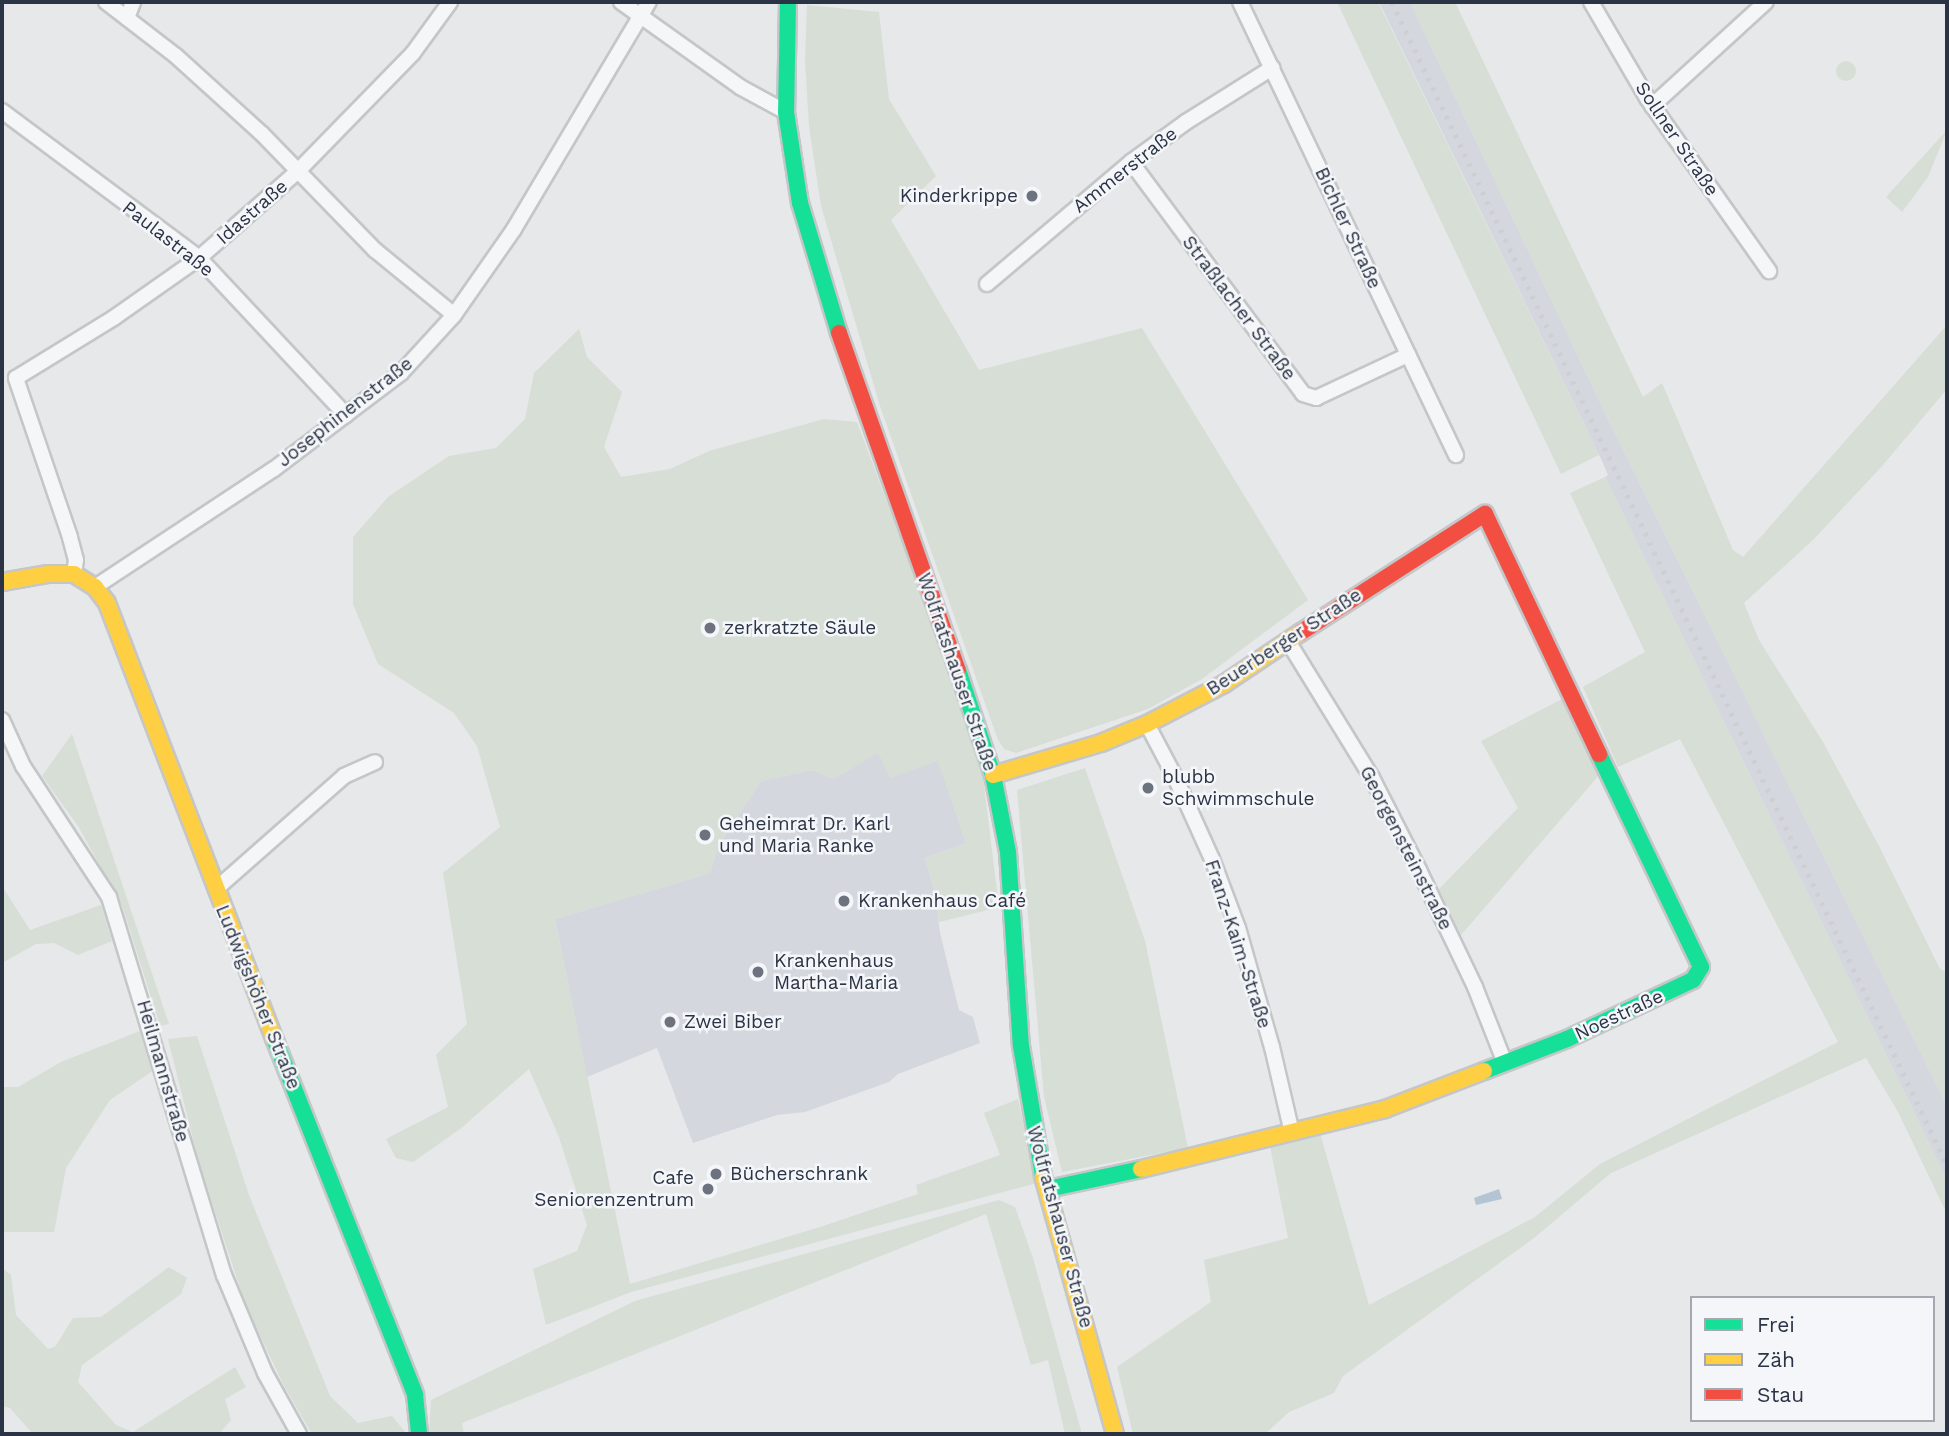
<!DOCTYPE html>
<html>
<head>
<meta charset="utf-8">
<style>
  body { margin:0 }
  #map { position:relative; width:1949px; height:1436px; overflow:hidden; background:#e6e8ea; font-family:"Work Sans",sans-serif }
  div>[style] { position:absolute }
  .built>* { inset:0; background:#d4d7dd }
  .green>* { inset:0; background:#d6ded6 }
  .round { border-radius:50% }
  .water>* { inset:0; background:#b4c4d5 }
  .roads { filter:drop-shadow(2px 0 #c4c6c8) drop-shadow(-2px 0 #c4c6c8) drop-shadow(0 2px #c4c6c8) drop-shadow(0 -2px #c4c6c8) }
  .street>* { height:14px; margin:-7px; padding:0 7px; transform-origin:7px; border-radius:7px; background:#f5f6f7 }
  .fast>* { height:16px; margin:-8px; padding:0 8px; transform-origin:8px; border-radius:8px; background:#16e098 }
  .slow>* { height:16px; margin:-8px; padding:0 8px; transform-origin:8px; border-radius:8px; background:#ffcf43 }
  .jam>* { height:16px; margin:-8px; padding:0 8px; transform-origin:8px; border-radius:8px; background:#f24e42 }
  .rail>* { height:4.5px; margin-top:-2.25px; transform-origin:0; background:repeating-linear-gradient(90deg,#cecfd2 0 3.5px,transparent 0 10.5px) }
  .dots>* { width:19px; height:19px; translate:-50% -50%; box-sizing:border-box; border:4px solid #f4f6f9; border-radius:50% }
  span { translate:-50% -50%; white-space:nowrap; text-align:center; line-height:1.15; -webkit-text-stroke:5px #f4f6f9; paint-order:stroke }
  .street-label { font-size:19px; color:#2b3445 }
  .poi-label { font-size:19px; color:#2b3445 }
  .right { translate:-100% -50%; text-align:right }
  .left { translate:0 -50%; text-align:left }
  .frame { position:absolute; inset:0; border:4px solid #2b3445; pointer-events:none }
  .legend { position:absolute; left:1690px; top:1296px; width:245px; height:126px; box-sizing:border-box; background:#f4f6f9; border:2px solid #a4a8b1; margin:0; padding:9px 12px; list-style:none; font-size:21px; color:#2b3445 }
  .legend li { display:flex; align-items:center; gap:14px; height:35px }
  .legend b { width:35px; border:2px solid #a4a8b1 }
</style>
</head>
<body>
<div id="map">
  <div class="built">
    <i style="clip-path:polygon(1379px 2px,1410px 2px,1608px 419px,1947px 1106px,1947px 1180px,1605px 477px,1608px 475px,1602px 461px)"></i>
    <i style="clip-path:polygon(878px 752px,938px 760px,966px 843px,925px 858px,935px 892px,940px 933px,959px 1010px,973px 1017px,980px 1043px,898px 1074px,889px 1082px,805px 1112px,777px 1115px,693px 1143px,657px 1048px,587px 1077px,555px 919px,710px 873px,718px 846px,761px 781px,812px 770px,834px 779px)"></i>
  </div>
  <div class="green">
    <i style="clip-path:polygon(1337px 2px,1378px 2px,1599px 455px,1561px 474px)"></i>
    <i style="clip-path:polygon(1410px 2px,1455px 2px,1643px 397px,1662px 383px,1733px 550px,1743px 557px,1947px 325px,1947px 389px,1883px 465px,1814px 539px,1744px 603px,1759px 640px,1823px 742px,1879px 846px,1940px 969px,1947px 972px,1947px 1106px,1608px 419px)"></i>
    <i style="clip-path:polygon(807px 5px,879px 12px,889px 99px,936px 176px,891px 220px,979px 370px,1142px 328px,1308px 600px,1202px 679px,1148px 709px,1016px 753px,1004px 749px,998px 740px,880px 406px,821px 206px,809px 126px,805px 60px)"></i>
    <i class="round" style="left:1836px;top:61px;width:20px;height:20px"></i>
    <i style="clip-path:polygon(1947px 130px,1928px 177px,1902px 212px,1886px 197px)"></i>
    <i style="clip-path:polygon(579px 329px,587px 357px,622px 392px,604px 447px,621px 477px,670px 469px,709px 451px,824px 419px,857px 422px,927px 609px,982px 769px,998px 900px,992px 909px,939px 922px,935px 892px,925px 858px,966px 843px,938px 761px,890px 778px,878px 753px,834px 779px,812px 770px,761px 781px,718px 846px,710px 873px,555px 919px,630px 1284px,820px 1227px,918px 1194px,916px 1185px,1000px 1155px,984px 1113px,1018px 1099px,1037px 1183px,631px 1292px,546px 1325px,533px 1269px,577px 1251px,587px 1225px,559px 1137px,529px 1069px,460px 1129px,413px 1162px,396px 1158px,386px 1139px,448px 1107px,436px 1055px,467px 1024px,443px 873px,500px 827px,477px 746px,454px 713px,378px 664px,353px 604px,353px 537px,388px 497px,449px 456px,496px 448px,525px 419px,534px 373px)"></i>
    <i style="clip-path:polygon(1605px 477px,1947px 1180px,1947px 1214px,1898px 1112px,1866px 1058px,1611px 1173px,1534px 1238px,1343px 1376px,1334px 1393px,1289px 1412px,1265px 1434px,1133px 1434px,1117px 1367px,1211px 1302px,1204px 1260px,1288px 1238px,1270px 1146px,1320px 1133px,1369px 1305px,1535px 1217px,1600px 1164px,1838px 1042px,1680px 739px,1618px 767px,1583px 687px,1645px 652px,1570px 493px)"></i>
    <i style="clip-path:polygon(1562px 699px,1600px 774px,1461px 935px,1439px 889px,1518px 808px,1481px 741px)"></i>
    <i style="clip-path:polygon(72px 734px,169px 1024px,160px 1026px,122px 905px,78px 826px,42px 776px)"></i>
    <i style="clip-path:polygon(1085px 768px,1145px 941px,1188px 1148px,1062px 1172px,1044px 1097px,1017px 790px)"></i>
    <i style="clip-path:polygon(2px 886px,30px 930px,101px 905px,112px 941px,78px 955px,54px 943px,36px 944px,2px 963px)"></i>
    <i style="clip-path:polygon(140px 1031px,154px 1070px,110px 1100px,66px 1168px,54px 1232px,2px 1232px,2px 1087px,18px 1087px,61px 1062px)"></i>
    <i style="clip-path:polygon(197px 1036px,249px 1195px,330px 1396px,358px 1423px,392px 1416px,407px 1434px,312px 1434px,283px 1384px,246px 1306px,199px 1163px,168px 1039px)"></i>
    <i style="clip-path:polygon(999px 1200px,1015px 1207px,1033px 1258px,1082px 1434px,1065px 1434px,1048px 1360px,1031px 1365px,986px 1214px,462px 1423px,464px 1434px,429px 1434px,431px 1400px,635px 1301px)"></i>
    <i style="clip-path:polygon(169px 1267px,187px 1278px,181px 1294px,82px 1365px,78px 1382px,116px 1425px,133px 1432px,235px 1367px,246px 1387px,225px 1399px,231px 1420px,219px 1434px,33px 1434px,10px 1408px,2px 1406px,2px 1268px,11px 1275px,16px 1315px,48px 1349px,55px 1347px,73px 1318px,101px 1317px)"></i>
  </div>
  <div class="water">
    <i style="clip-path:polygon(1499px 1189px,1502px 1199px,1476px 1205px,1474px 1198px)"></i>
  </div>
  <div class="roads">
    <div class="street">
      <i style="left:106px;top:2px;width:88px;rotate:37.6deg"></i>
      <i style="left:176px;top:56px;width:116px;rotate:42.2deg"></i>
      <i style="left:262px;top:134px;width:162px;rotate:45.8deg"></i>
      <i style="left:375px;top:250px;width:102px;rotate:39.4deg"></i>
      <i style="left:621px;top:2px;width:146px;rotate:35.5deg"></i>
      <i style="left:740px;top:87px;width:52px;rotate:28.5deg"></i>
      <i style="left:1240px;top:2px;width:502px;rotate:64.51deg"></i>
      <i style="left:1591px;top:2px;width:111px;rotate:59.7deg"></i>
      <i style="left:1647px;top:98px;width:212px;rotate:54.8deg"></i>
      <i style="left:127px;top:18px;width:17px;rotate:-69deg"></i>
      <i style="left:1652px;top:106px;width:154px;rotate:-42.4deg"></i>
      <i style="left:2px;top:111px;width:246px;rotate:36.7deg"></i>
      <i style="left:199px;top:258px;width:215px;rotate:46.9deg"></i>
      <i style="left:1131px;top:162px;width:289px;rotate:53.4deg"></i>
      <i style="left:1303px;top:394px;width:14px;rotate:17deg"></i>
      <i style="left:1316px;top:398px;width:102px;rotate:-25.1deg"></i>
      <i style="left:987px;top:284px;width:189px;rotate:-40.3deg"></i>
      <i style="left:1131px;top:162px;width:68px;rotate:-36deg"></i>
      <i style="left:1186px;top:122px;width:102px;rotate:-32.1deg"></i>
      <i style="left:74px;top:574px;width:14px;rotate:-82deg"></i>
      <i style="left:76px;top:560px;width:24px;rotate:-105deg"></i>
      <i style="left:70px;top:537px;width:168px;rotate:-108.8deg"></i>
      <i style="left:16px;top:378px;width:116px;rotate:-31.6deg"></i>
      <i style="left:115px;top:317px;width:103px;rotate:-35.1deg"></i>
      <i style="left:199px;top:258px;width:132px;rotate:-41.3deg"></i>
      <i style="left:298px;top:171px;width:165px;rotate:-45.7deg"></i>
      <i style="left:413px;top:53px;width:63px;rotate:-54deg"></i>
      <i style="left:95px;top:587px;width:214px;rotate:-33.4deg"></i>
      <i style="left:274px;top:469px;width:159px;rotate:-37.1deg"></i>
      <i style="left:401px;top:373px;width:79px;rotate:-47.6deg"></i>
      <i style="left:454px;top:315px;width:105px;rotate:-55.1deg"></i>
      <i style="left:514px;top:229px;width:264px;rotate:-59.3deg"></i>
      <i style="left:1289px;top:643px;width:158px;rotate:58.4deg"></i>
      <i style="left:1372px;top:778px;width:103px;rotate:62.9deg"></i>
      <i style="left:1419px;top:870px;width:130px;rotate:64.4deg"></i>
      <i style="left:1475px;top:987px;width:82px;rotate:68.5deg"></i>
      <i style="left:2px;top:720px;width:51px;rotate:65.5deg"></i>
      <i style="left:23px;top:766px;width:157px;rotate:56.7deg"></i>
      <i style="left:109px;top:897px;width:395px;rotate:73.1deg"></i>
      <i style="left:224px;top:1275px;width:106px;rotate:67.3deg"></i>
      <i style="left:265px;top:1373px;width:70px;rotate:60.9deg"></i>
      <i style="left:1147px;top:724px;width:60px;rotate:62.2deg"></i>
      <i style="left:1175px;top:777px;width:90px;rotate:65.7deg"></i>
      <i style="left:1212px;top:859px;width:74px;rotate:69.4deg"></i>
      <i style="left:1238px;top:928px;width:124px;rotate:74.1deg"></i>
      <i style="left:1272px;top:1047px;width:88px;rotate:76.9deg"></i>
      <i style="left:216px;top:889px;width:171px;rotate:-41.4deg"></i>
      <i style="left:344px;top:776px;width:34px;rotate:-24deg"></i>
    </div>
    <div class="fast">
      <i style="left:788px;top:2px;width:110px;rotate:91deg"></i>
      <i style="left:786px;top:112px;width:92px;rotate:81.3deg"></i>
      <i style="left:800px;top:203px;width:136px;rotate:73.3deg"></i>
      <i style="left:958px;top:670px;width:111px;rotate:71.6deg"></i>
      <i style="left:993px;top:775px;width:78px;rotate:79deg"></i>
      <i style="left:1008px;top:852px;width:194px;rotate:86.2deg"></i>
      <i style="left:1021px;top:1046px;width:132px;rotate:80.4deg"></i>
      <i style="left:274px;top:1038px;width:384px;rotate:68.4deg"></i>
      <i style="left:415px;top:1395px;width:39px;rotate:84deg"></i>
      <i style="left:1484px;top:1071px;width:89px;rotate:-21.1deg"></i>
      <i style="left:1567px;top:1039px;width:139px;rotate:-25.1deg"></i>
      <i style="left:1693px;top:980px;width:15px;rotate:-58deg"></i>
      <i style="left:1701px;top:967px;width:236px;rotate:-115.6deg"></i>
      <i style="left:1048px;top:1189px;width:95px;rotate:-12.1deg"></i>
    </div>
    <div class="slow">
      <i style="left:2px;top:582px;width:47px;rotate:-9.9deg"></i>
      <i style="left:48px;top:574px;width:26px"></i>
      <i style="left:74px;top:574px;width:25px;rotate:32deg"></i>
      <i style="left:95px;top:587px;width:20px;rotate:53deg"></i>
      <i style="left:107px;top:603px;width:466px;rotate:69deg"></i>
      <i style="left:993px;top:775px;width:113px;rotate:-16.5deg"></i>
      <i style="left:1101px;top:743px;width:50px;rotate:-22.4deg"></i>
      <i style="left:1147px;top:724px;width:87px;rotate:-27.5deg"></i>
      <i style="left:1224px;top:684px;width:92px;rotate:-33.9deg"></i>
      <i style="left:1141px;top:1169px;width:251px;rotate:-13.8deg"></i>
      <i style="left:1385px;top:1109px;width:106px;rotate:-21deg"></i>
      <i style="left:1043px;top:1176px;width:268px;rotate:74.4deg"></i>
    </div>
    <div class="jam">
      <i style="left:839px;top:333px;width:357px;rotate:70.6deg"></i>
      <i style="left:1300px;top:633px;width:220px;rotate:-32.8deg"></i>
      <i style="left:1485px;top:514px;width:266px;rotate:64.6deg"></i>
    </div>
  </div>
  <div class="rail">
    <i style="left:1392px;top:2px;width:1289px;rotate:64.49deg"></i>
  </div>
  <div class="dots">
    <i style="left:1032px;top:196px;background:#6c737f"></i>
    <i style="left:710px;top:628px;background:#6c737f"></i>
    <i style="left:1148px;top:788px;background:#6c737f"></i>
    <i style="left:705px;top:835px;background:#6c737f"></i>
    <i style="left:844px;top:901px;background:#6c737f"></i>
    <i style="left:758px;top:972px;background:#6c737f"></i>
    <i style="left:670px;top:1022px;background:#6c737f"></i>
    <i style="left:716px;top:1174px;background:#6c737f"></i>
    <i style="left:708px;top:1189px;background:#6c737f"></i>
  </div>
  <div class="street-label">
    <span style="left:1677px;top:139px;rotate:56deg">Sollner Straße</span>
    <span style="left:1125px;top:170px;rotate:-38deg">Ammerstraße</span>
    <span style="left:252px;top:212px;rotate:-41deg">Idastraße</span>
    <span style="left:1348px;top:228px;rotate:65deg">Bichler Straße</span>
    <span style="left:168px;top:239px;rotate:38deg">Paulastraße</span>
    <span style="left:1239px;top:308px;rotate:53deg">Straßlacher Straße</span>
    <span style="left:345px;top:412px;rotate:-38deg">Josephinenstraße</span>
    <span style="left:1284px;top:642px;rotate:-33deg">Beuerberger Straße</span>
    <span style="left:957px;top:672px;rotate:71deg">Wolfratshauser Straße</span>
    <span style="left:1406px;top:848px;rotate:63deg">Georgensteinstraße</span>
    <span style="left:1238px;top:944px;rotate:72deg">Franz-Kaim-Straße</span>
    <span style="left:258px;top:997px;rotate:68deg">Ludwigshöher Straße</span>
    <span style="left:1619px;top:1015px;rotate:-25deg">Noestraße</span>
    <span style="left:163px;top:1071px;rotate:74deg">Heilmannstraße</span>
    <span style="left:1060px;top:1227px;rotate:75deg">Wolfratshauser Straße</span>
  </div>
  <div class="poi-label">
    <span class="right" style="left:1018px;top:196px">Kinderkrippe</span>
    <span class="left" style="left:724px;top:628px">zerkratzte Säule</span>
    <span class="left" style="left:1162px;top:788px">blubb<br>Schwimmschule</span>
    <span class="left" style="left:719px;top:835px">Geheimrat Dr. Karl<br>und Maria Ranke</span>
    <span class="left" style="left:858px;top:901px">Krankenhaus Café</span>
    <span class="left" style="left:774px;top:972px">Krankenhaus<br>Martha-Maria</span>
    <span class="left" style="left:684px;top:1022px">Zwei Biber</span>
    <span class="left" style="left:730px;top:1174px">Bücherschrank</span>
    <span class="right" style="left:694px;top:1189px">Cafe<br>Seniorenzentrum</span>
  </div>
  <div class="frame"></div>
  <ul class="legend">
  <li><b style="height:9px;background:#16e098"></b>Frei</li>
  <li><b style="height:9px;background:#ffcf43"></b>Zäh</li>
  <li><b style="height:9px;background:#f24e42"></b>Stau</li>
  </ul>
</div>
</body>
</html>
